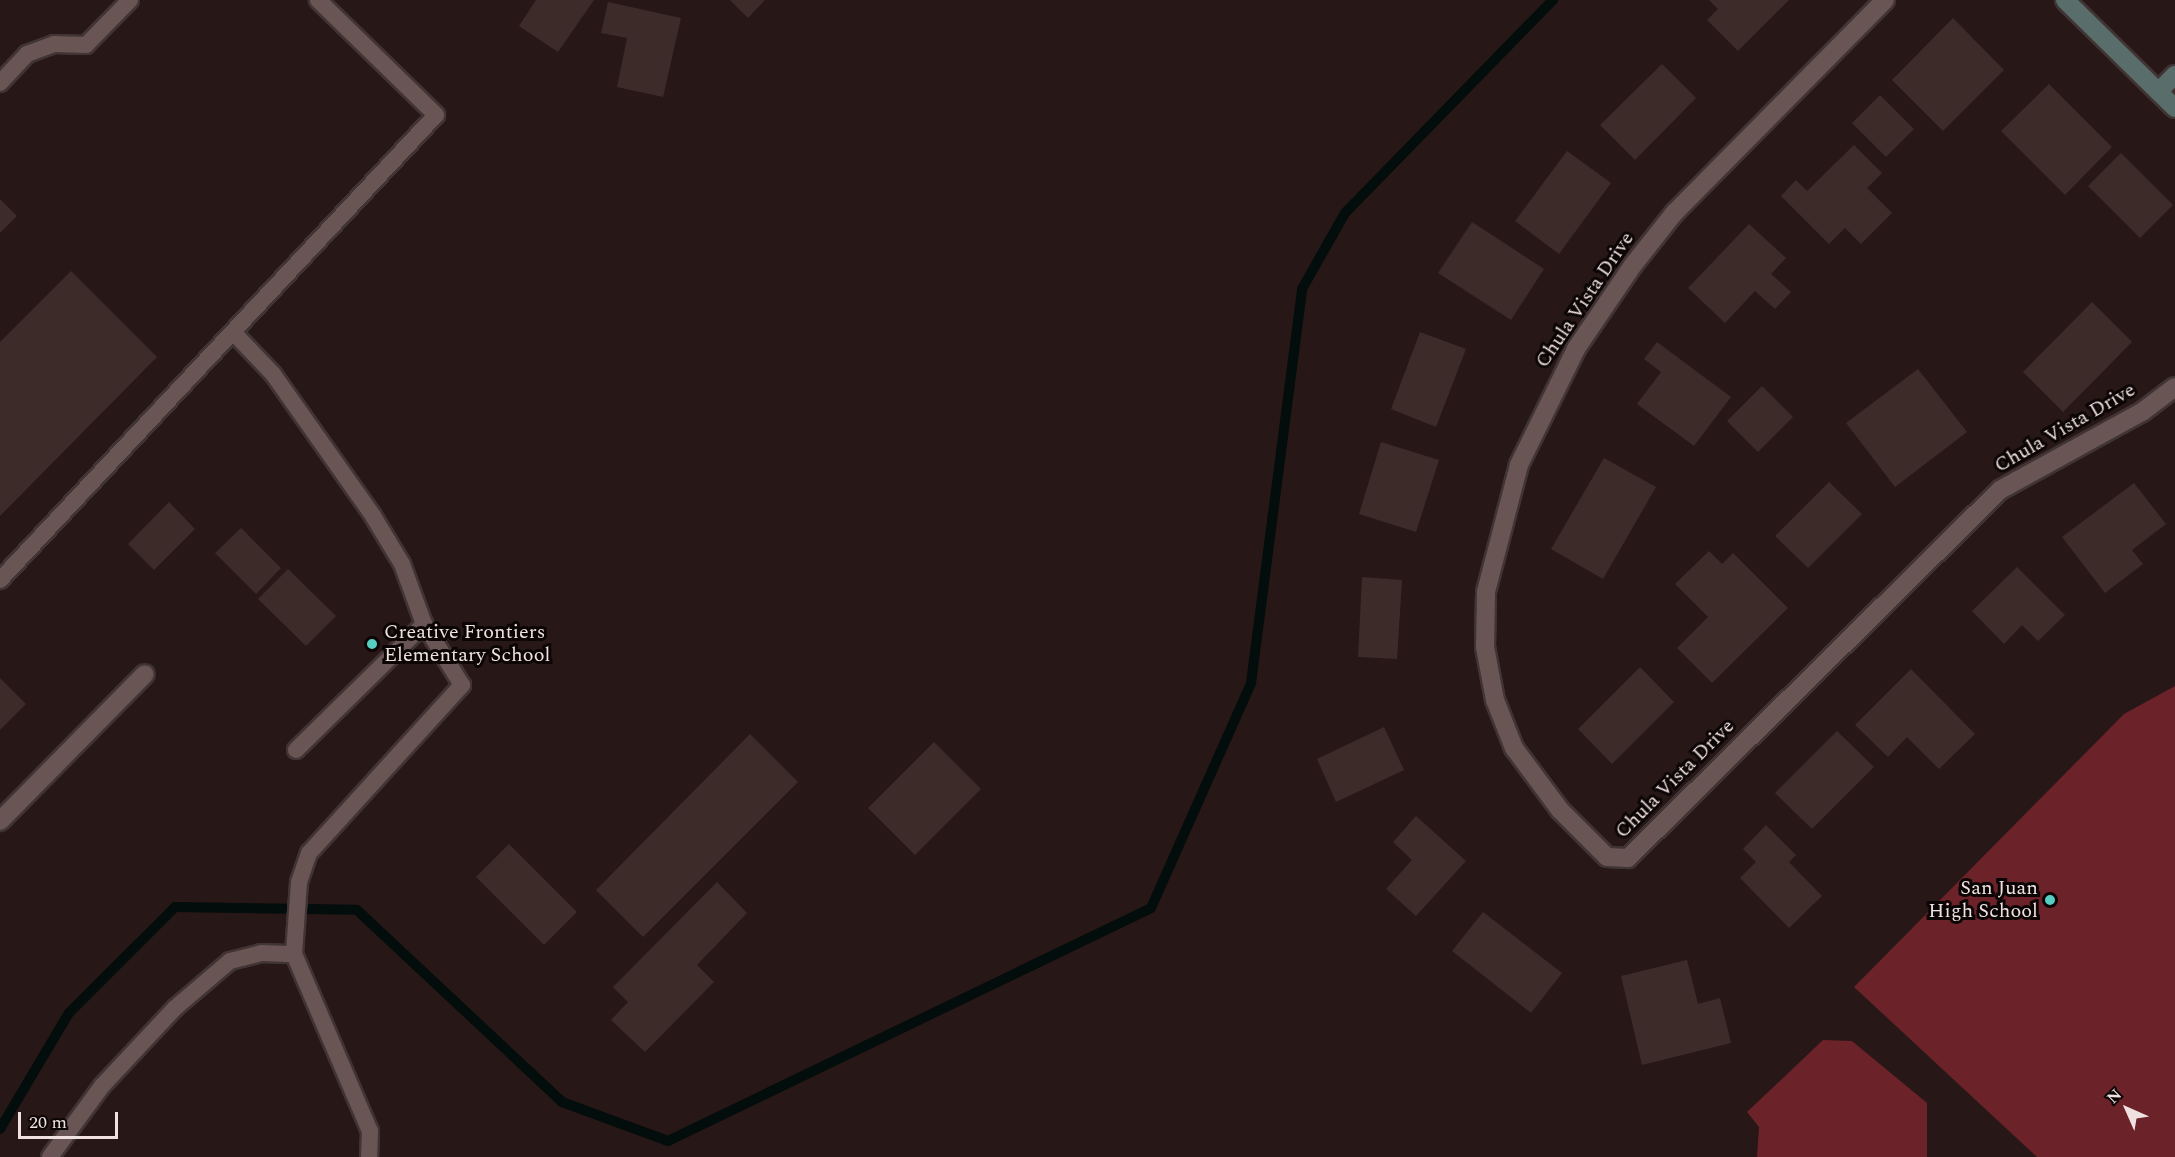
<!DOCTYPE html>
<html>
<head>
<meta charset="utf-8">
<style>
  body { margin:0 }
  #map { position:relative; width:2175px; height:1157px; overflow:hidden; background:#281717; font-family:Spectral,serif }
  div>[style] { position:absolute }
  .green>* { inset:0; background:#6b2228 }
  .stream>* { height:10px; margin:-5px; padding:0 5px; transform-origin:5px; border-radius:5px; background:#020d0c }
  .building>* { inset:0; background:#3d2b2a }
  .roads { filter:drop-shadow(2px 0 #413434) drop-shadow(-2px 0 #413434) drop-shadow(0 2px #413434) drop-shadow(0 -2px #413434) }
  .lane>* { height:16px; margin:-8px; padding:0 8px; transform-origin:8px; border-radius:8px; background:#6a5555 }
  .street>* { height:18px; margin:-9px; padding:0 9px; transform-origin:9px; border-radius:9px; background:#6a5555 }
  .secondary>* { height:18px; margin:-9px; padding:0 9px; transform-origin:9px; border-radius:9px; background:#596e6b }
  .dots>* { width:16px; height:16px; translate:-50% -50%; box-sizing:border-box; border:3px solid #0c0505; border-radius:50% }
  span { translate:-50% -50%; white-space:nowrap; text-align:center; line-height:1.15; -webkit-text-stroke:6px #0c0505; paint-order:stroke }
  .street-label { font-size:20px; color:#eee1e0 }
  .poi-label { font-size:20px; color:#eee1e0 }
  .left { translate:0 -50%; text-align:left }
  .right { translate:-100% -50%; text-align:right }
  .north { position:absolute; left:2097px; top:1079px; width:60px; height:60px; -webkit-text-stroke:4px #0c0505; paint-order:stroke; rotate:315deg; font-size:16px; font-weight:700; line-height:24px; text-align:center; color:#eee1e0 }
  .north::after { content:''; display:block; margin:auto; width:21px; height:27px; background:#eee1e0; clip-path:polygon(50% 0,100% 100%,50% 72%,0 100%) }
  .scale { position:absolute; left:18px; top:1112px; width:100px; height:27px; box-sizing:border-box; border:3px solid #eee1e0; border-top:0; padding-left:8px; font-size:18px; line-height:21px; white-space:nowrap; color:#eee1e0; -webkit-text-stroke:4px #0c0505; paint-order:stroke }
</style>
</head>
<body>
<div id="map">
  <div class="green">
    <i style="clip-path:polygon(2175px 686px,2175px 1157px,2037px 1157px,1854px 987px,2124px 714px)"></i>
    <i style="clip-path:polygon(1823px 1040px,1852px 1041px,1927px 1103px,1927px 1157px,1757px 1157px,1759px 1127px,1747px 1112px)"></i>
  </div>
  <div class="stream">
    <i style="left:0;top:1129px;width:135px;rotate:-59.3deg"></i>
    <i style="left:69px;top:1013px;width:150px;rotate:-45deg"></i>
    <i style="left:175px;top:907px;width:182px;rotate:0.9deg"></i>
    <i style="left:357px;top:910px;width:281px;rotate:43.1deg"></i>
    <i style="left:562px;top:1102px;width:113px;rotate:20.2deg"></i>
    <i style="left:668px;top:1141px;width:536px;rotate:-25.75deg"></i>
    <i style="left:1151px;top:908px;width:246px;rotate:-66deg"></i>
    <i style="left:1251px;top:683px;width:397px;rotate:-82.6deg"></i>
    <i style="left:1302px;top:289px;width:87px;rotate:-60.5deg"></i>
    <i style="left:1345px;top:213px;width:298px;rotate:-45.7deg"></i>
  </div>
  <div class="building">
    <i style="clip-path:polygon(536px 0,594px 0,558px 52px,519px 26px)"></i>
    <i style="clip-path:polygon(730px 0,765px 0,748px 18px)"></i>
    <i style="clip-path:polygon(1709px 0,1789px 0,1738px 51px,1707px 20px,1718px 9px)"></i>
    <i style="clip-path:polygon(608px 2px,681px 18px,663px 97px,617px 87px,627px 38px,601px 33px)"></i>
    <i style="clip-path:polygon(1953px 18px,2004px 70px,1943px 131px,1892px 80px)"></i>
    <i style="clip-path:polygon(1662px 64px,1696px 98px,1635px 160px,1600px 125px)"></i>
    <i style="clip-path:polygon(2049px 84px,2112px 147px,2065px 195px,2001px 131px)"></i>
    <i style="clip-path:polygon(1880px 95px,1914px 129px,1886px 157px,1852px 123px)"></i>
    <i style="clip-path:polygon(1854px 145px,1882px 173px,1867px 188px,1892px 213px,1861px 244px,1845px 228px,1829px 244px,1781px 196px,1796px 180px,1807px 191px)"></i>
    <i style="clip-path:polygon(1567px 151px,1611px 183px,1559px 254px,1515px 221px)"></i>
    <i style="clip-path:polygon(2121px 153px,2173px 205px,2140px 238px,2088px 186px)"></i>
    <i style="clip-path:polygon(0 199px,17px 216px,0 233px)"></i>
    <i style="clip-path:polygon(1472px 222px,1544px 269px,1511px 320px,1438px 273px)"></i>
    <i style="clip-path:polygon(1749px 224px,1786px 258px,1771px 274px,1791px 292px,1775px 309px,1755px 291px,1725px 323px,1688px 288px)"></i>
    <i style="clip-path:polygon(71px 271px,157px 357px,0 516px,0 342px)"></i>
    <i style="clip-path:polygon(2092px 302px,2132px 342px,2063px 412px,2023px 372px)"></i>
    <i style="clip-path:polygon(1420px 332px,1466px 349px,1436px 427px,1391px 409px)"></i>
    <i style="clip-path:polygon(1657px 342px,1731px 397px,1694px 446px,1637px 404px,1661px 372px,1644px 359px)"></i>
    <i style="clip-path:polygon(1918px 369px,1967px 432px,1895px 487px,1846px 423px)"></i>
    <i style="clip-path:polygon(1762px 386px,1793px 417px,1758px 452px,1727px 421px)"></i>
    <i style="clip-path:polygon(1381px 442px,1439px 460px,1416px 532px,1359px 514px)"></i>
    <i style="clip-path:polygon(1604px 458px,1656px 487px,1603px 579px,1551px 549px)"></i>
    <i style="clip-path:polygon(1829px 482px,1862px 514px,1808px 568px,1775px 536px)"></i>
    <i style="clip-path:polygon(2134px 483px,2166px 524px,2132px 550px,2143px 564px,2105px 593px,2062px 537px)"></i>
    <i style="clip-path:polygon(169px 502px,195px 529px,154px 570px,128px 544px)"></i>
    <i style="clip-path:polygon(241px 528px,281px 568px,256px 594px,215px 553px)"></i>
    <i style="clip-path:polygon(1709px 551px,1722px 564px,1733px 553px,1788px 608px,1712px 683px,1677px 648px,1708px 617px,1675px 584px)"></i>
    <i style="clip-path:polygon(2017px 567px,2065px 615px,2038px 641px,2022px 625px,2004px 644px,1972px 611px)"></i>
    <i style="clip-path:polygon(288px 569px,336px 616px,306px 646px,258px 599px)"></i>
    <i style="clip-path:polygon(1362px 577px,1402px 580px,1397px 659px,1358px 657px)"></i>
    <i style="clip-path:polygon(1640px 667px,1674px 702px,1612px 764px,1578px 729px)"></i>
    <i style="clip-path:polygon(1911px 669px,1975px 734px,1939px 769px,1907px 737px,1888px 757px,1855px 725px)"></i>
    <i style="clip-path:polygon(0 678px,26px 704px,0 730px)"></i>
    <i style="clip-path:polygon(1384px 727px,1404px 770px,1336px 802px,1317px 759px)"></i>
    <i style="clip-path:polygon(1837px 731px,1874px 767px,1812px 829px,1775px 793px)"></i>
    <i style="clip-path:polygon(750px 734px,798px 782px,643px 937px,596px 890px)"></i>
    <i style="clip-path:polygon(934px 742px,981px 789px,915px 855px,868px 808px)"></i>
    <i style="clip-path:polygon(1416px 816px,1466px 861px,1416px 916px,1386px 889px,1412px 860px,1393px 842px)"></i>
    <i style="clip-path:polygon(1766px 825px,1796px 855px,1789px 862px,1822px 896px,1789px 928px,1740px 878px,1756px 862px,1743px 849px)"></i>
    <i style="clip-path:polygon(509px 844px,577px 912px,544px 945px,476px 877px)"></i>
    <i style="clip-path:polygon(717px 882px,747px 913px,697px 965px,714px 982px,645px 1052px,611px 1020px,628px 1002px,613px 987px)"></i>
    <i style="clip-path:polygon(1483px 912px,1562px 973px,1531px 1013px,1452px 951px)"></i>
    <i style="clip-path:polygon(1687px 960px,1698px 1004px,1720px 998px,1731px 1043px,1642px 1065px,1621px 976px)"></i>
  </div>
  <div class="roads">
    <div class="lane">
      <i style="left:0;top:83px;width:40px;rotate:-47deg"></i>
      <i style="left:27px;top:54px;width:29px;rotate:-20deg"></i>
      <i style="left:54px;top:44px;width:32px;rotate:2deg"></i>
      <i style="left:86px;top:45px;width:63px;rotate:-45.6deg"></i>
      <i style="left:233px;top:332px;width:58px;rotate:46.4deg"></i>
      <i style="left:273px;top:374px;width:174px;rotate:54.8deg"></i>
      <i style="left:373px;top:516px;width:56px;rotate:58.9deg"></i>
      <i style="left:402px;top:564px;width:64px;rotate:69.9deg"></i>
      <i style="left:424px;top:624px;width:72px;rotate:58.1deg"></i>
      <i style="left:462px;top:685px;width:227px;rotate:132.3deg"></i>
      <i style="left:309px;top:853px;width:31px;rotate:109deg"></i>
      <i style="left:299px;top:882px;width:72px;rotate:94deg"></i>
      <i style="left:294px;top:954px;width:193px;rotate:66.8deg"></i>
      <i style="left:370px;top:1131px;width:26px;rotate:92deg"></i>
      <i style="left:0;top:580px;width:637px;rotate:-46.84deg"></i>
      <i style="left:436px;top:115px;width:165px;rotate:-135.7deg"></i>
      <i style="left:296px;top:750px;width:180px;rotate:-44.5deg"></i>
      <i style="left:50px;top:1157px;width:88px;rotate:-53.8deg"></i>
      <i style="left:102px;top:1086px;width:107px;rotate:-46.9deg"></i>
      <i style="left:175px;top:1008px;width:72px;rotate:-40.5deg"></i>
      <i style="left:230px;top:961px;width:32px;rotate:-14deg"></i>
      <i style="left:261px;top:953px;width:33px;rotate:2deg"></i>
    </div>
    <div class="street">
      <i style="left:1885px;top:0;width:298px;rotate:134.7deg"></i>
      <i style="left:1675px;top:212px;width:68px;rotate:128.4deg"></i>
      <i style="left:1633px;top:265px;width:102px;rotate:124.2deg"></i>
      <i style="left:1576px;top:349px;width:129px;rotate:116.2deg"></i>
      <i style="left:1519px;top:465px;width:131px;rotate:104.6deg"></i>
      <i style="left:1486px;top:592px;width:55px;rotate:91deg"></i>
      <i style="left:1485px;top:647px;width:54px;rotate:79.3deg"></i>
      <i style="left:1495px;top:700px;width:52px;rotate:68.4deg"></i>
      <i style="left:1514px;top:748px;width:77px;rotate:53.4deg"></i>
      <i style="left:1560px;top:810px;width:66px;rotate:45deg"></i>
      <i style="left:1607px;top:857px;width:21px;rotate:3deg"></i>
      <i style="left:1628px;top:858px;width:523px;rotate:-44.69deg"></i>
      <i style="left:2000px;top:490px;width:162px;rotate:-28.8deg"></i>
      <i style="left:2142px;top:412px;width:41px;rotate:-37.1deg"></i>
      <i style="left:0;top:821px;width:206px;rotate:-45.4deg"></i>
    </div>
    <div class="secondary">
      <i style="left:2065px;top:0;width:154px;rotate:44.5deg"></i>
      <i style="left:2159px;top:91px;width:23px;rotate:-45deg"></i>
    </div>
  </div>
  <div class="dots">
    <i style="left:372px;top:644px;background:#57cec1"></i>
    <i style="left:2050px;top:900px;background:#57cec1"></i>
  </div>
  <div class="street-label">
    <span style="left:1585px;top:300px;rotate:-56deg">Chula Vista Drive</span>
    <span style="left:2065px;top:428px;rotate:-30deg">Chula Vista Drive</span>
    <span style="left:1675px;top:779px;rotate:-45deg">Chula Vista Drive</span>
  </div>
  <div class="poi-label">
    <span class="left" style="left:384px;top:644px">Creative Frontiers<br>Elementary School</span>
    <span class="right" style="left:2038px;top:900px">San Juan<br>High School</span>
  </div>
  <div class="north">N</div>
  <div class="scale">20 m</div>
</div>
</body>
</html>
